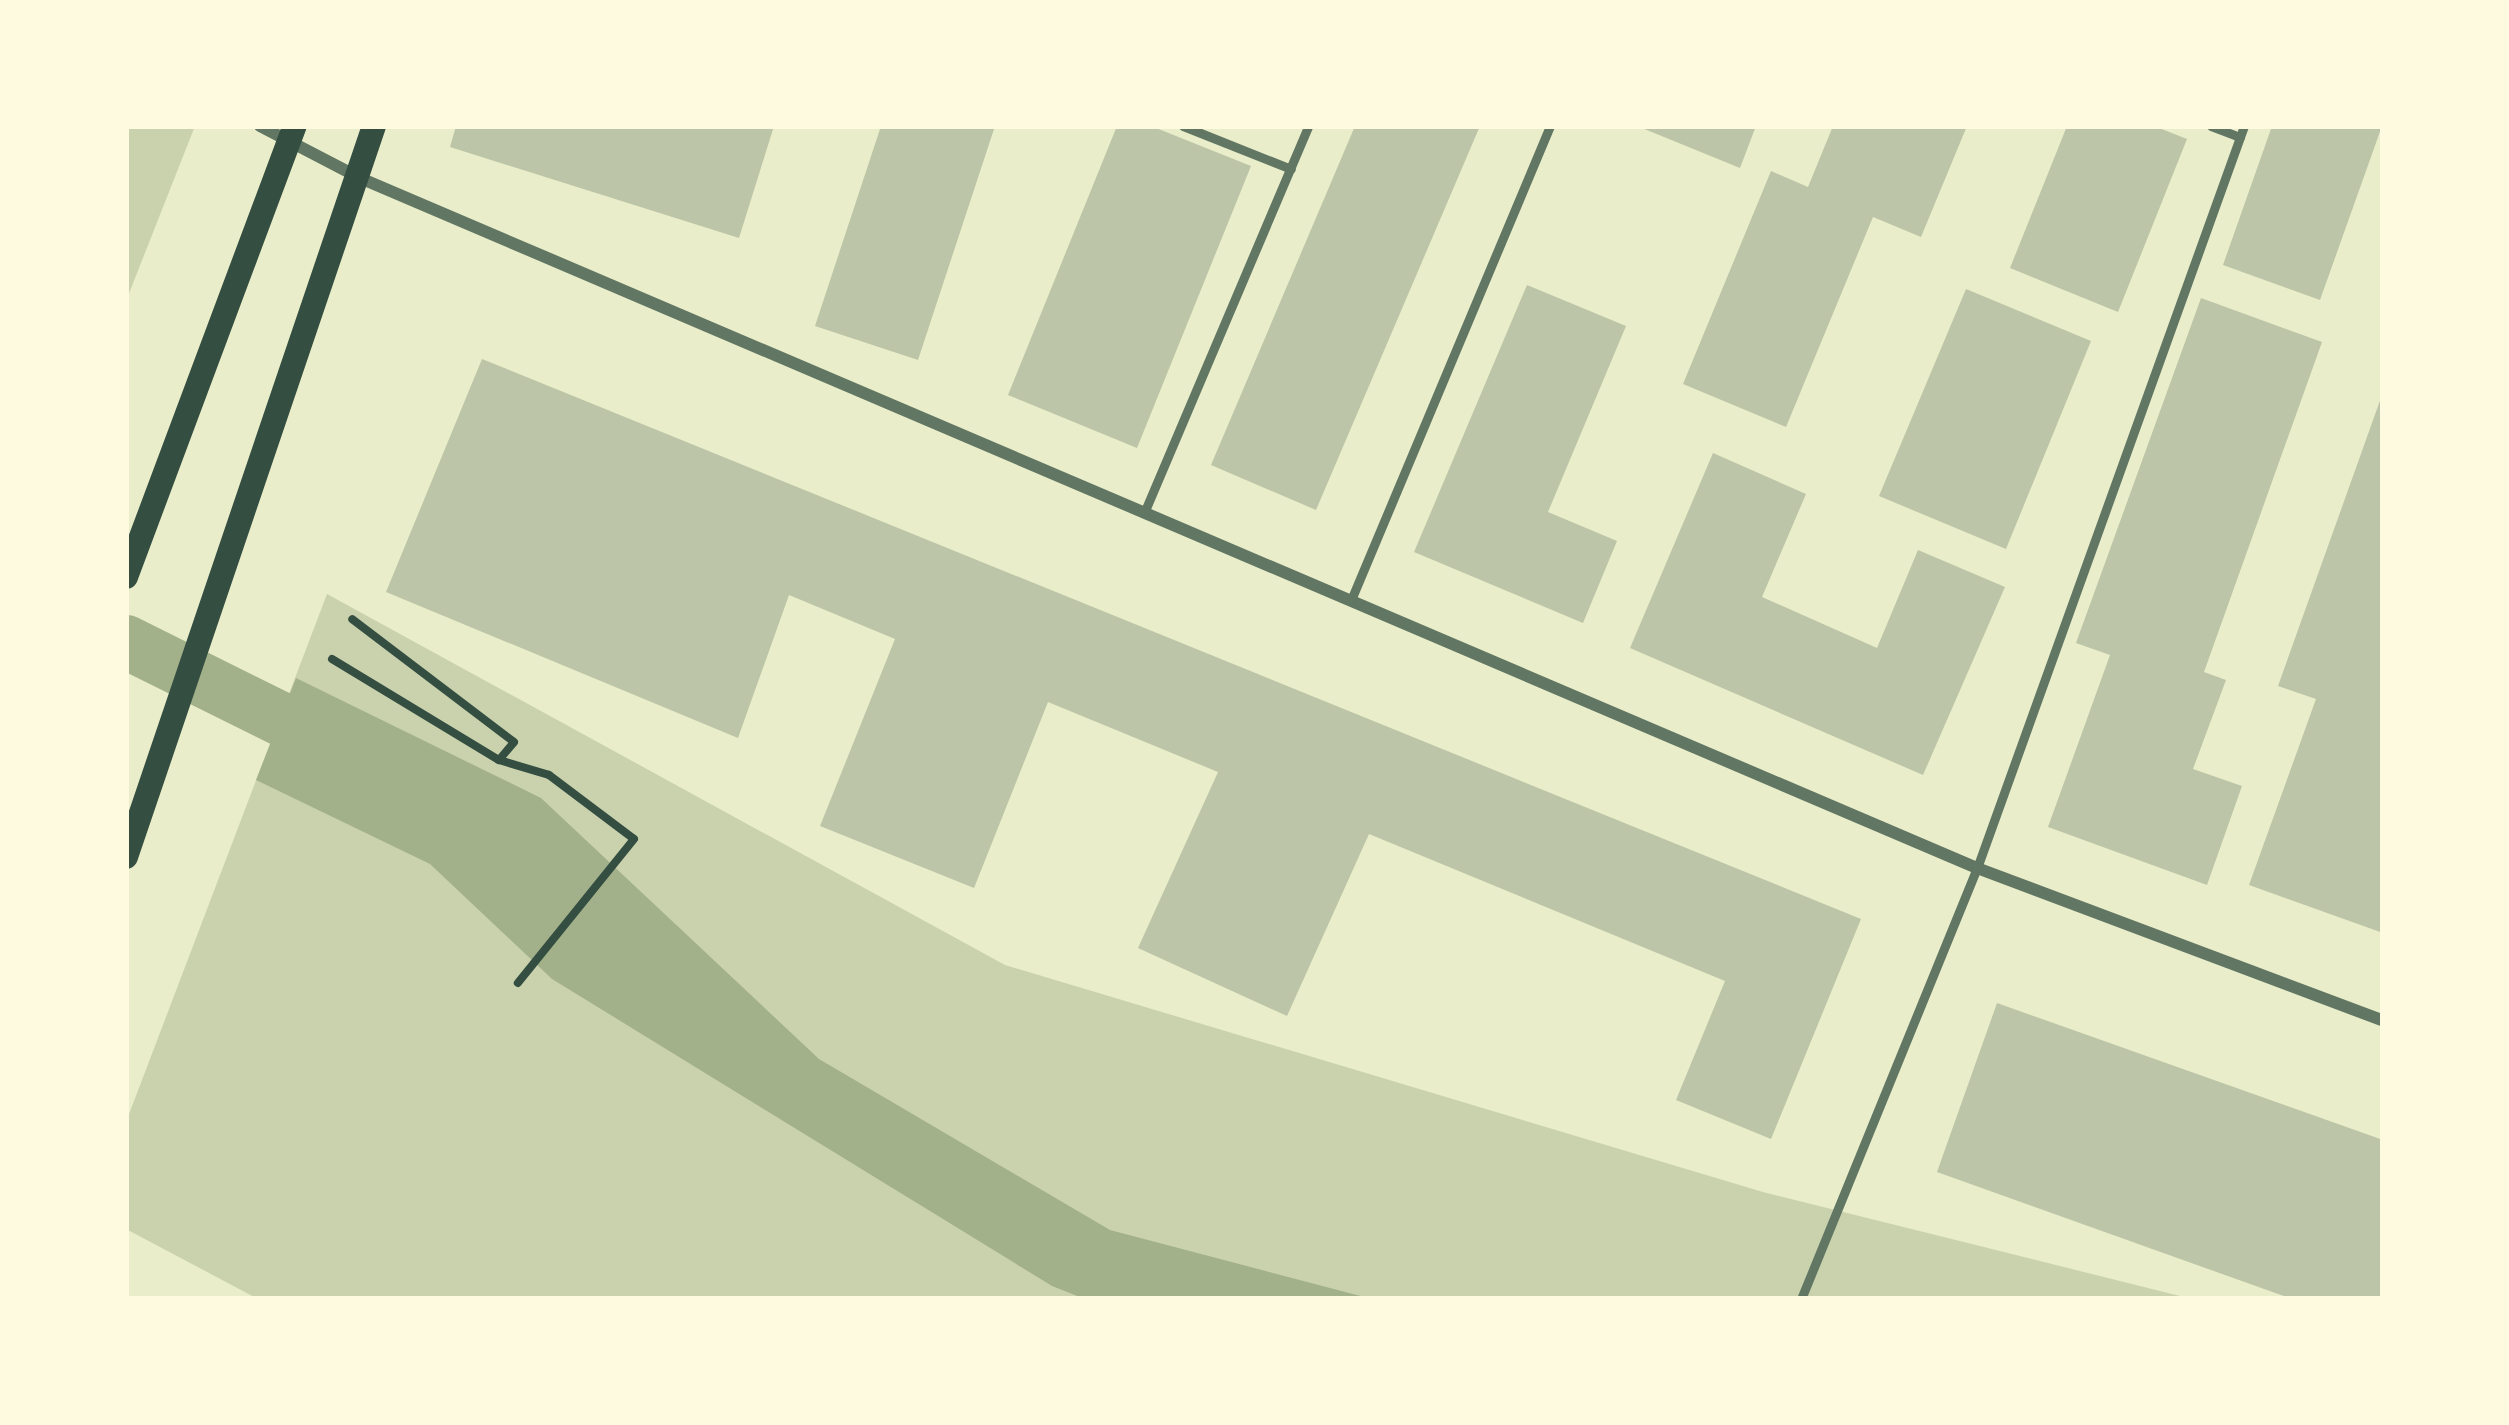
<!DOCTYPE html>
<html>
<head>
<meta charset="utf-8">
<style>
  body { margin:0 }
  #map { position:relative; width:2509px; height:1425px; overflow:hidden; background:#e9edc9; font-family:"Open Sans",sans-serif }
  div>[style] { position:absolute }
  .green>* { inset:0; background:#cad2ad }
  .water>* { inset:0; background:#a3b18a }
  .canal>* { height:54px; margin:-27px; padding:0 27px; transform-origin:27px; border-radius:27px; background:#a3b18a }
  .building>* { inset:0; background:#bcc5a7 }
  .path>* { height:8px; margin:-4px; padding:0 4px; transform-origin:4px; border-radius:4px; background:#344e41 }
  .service>* { height:9px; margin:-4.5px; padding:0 4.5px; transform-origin:4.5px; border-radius:4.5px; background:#617663 }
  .minor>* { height:12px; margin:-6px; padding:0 6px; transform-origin:6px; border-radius:6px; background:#617663 }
  .secondary>* { height:24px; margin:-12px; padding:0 12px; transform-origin:12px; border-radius:12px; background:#344e41 }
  span { translate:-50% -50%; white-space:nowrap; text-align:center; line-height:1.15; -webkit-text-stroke:9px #fefae0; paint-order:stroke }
  .frame { position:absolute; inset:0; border:129px solid #fefae0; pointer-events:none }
</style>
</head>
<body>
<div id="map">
  <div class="green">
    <i style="clip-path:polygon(126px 126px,195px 126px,126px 301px)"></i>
    <i style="clip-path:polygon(327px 594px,1005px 965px,1763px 1192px,2192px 1299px,258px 1299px,126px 1229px,126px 1122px)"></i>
  </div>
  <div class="water">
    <i style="clip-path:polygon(296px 678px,541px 798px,819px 1059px,1110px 1230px,1372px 1299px,1085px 1299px,1052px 1286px,552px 979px,430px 864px,256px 780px)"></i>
  </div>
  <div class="canal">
    <i style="left:126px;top:642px;width:243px;rotate:26.4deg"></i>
  </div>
  <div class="building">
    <i style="clip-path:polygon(456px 126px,774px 126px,739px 238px,450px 147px)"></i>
    <i style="clip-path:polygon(881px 126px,995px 126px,918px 360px,815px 326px)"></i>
    <i style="clip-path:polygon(1117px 126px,1151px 126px,1251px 166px,1137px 448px,1008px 395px)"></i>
    <i style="clip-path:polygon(1355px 126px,1480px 126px,1316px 510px,1211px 465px)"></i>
    <i style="clip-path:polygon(1637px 126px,1756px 126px,1740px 168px)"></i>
    <i style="clip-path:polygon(1833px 126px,1967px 126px,1921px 237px,1873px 217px,1786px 427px,1683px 384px,1771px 171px,1808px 187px)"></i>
    <i style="clip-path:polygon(2067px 126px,2154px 126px,2187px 139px,2118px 312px,2010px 268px)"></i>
    <i style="clip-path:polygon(2272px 126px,2382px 126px,2320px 300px,2223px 265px)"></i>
    <i style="clip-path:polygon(1527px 285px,1626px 326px,1548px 512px,1617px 541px,1583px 623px,1414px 552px)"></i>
    <i style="clip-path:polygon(1966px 289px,2091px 341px,2006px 549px,1879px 496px)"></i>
    <i style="clip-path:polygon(2201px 298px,2322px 342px,2204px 672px,2226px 680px,2193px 769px,2242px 786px,2207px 885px,2048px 827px,2110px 655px,2076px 643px)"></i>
    <i style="clip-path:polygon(482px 359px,1861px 919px,1771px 1139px,1676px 1100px,1725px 981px,1369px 834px,1287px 1016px,1138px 948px,1218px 772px,1048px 702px,974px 888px,820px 826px,895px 639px,789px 595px,738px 738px,386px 592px)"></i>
    <i style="clip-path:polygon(2382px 395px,2383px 395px,2383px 933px,2249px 885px,2316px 699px,2278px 686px)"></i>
    <i style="clip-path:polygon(1713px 453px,1806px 494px,1762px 597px,1877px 648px,1918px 550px,2005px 587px,1923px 775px,1630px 648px)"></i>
    <i style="clip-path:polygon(1997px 1003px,2383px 1140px,2383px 1299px,2292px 1299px,1937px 1172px)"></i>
  </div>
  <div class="path">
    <i style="left:332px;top:659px;width:195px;rotate:31.2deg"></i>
    <i style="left:499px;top:760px;width:23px;rotate:-50deg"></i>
    <i style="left:514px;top:742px;width:203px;rotate:-142.8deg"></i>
    <i style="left:499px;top:760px;width:52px;rotate:16.7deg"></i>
    <i style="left:549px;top:775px;width:106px;rotate:37deg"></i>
    <i style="left:634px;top:839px;width:185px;rotate:128.9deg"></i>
  </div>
  <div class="service">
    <i style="left:1183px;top:126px;width:116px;rotate:21.7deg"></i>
    <i style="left:2211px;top:126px;width:31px;rotate:21deg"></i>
    <i style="left:1144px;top:513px;width:420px;rotate:-67deg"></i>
    <i style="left:1351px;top:600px;width:514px;rotate:-67.23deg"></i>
    <i style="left:1801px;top:1299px;width:466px;rotate:-67.8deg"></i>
    <i style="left:1977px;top:868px;width:789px;rotate:-70.21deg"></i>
  </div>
  <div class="minor">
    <i style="left:260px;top:126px;width:113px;rotate:27.5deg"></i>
    <i style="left:360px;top:178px;width:1758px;rotate:23.11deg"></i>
    <i style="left:1977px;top:868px;width:434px;rotate:20.6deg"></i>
  </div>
  <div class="secondary">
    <i style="left:126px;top:577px;width:482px;rotate:-69.5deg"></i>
    <i style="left:126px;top:857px;width:772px;rotate:-71.26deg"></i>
  </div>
  <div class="frame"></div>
</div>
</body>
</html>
